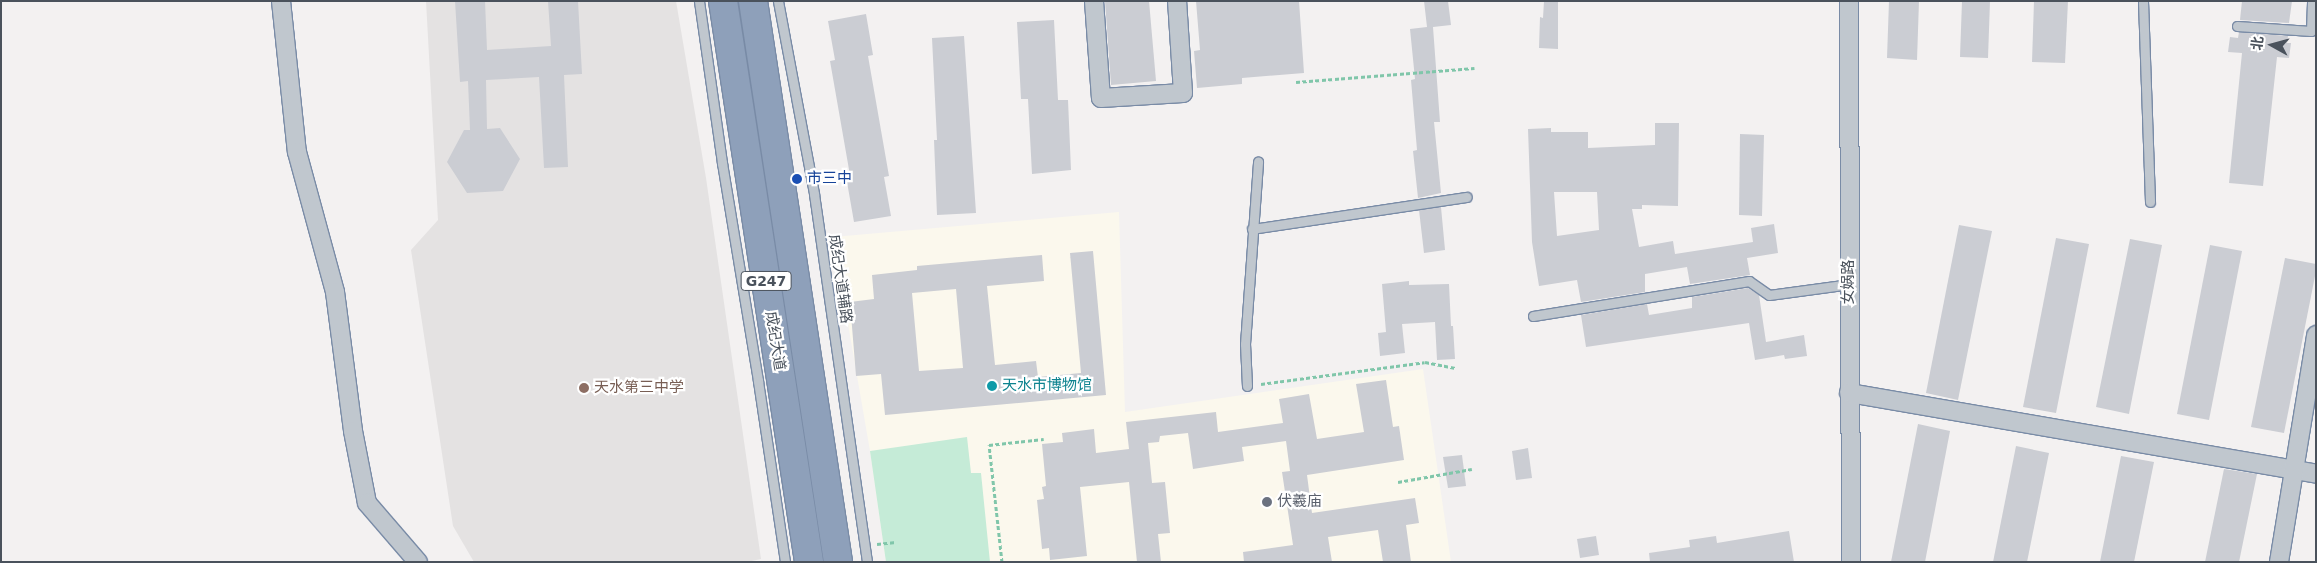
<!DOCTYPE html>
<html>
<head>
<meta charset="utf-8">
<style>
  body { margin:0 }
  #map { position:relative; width:2317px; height:563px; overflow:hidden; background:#f3f1f1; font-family:"DejaVu Sans","Noto Sans SC",sans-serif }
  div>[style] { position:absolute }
  .commercial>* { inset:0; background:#fbf8ed }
  .education>* { inset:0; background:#e4e2e2 }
  .green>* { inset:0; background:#c5ebd7 }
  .building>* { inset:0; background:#cbcdd3 }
  .path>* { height:3px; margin-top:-1.5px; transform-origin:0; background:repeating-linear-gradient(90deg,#80c6aa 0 4px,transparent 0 6.5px) }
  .roads { filter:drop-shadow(1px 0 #798ba6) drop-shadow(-1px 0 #798ba6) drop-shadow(0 1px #798ba6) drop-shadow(0 -1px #798ba6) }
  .lane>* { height:9px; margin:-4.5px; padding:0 4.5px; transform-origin:4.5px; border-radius:4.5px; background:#c0c7ce }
  .street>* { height:18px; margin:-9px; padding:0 9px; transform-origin:9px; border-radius:9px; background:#c0c7ce }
  .highway>* { height:28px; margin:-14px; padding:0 14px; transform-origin:14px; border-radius:14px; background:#8ea0ba }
  .dots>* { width:14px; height:14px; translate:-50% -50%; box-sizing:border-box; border:2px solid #fff; border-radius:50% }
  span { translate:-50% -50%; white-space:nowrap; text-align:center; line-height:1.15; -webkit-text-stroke:4.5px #fff; paint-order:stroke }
  .shield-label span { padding:1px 4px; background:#fff; border:1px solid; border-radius:4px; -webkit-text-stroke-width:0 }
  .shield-label { font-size:14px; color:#4a525c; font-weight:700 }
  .transit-label { font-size:15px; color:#164399 }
  .left { translate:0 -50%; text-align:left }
  .street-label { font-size:15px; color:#4a525c }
  .culture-label { font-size:15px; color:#0d838f }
  .education-label { font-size:15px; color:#785e54 }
  .worship-label { font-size:15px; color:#5b616d }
  .frame { position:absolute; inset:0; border:2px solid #4a525c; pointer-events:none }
  .north { position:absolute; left:2247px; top:20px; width:50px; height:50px; -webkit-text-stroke:4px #fff; paint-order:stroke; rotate:277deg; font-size:14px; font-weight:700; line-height:20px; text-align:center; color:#4a525c }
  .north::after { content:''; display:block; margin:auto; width:18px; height:22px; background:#4a525c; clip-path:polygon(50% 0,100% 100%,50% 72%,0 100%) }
</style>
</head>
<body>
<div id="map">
  <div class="commercial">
    <i style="clip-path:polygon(1119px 212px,1125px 412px,1423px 369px,1451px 562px,886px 562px,870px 451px,833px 237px)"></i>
  </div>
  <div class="education">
    <i style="clip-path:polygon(426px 1px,676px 1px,706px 178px,761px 559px,747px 562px,474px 562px,453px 526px,411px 250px,438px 220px)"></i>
  </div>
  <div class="green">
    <i style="clip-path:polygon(967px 437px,971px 473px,981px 473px,990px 562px,886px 562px,870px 451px)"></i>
  </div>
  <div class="building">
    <i style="clip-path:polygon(455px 1px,485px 1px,487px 50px,551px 46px,548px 1px,578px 1px,582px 74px,564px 75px,568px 167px,544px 168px,539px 77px,486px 80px,487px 129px,500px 128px,520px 159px,503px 191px,467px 193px,447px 162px,464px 130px,470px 130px,468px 81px,460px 82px)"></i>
    <i style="clip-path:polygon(1105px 1px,1149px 1px,1156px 81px,1111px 85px)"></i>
    <i style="clip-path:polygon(1196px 1px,1299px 1px,1304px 73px,1242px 78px,1242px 84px,1197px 88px,1194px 51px,1200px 50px)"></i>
    <i style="clip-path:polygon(1424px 1px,1448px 1px,1451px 25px,1433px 27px,1440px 122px,1434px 122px,1441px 193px,1418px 198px,1413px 151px,1417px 150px,1411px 80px,1415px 79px,1410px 29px,1427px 27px)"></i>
    <i style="clip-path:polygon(1544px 1px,1558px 1px,1558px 49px,1539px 48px,1540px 17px,1543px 18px)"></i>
    <i style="clip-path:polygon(1889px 1px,1919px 1px,1917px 60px,1887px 58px)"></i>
    <i style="clip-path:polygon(1962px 1px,1990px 1px,1988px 58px,1960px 57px)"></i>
    <i style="clip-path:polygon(2034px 1px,2068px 1px,2065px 63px,2032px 62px)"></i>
    <i style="clip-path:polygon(2242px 1px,2292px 1px,2289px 23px,2240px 20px)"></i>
    <i style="clip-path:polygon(866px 14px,873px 55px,868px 56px,889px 176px,884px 177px,891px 216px,854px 222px,847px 182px,851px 181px,830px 61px,835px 60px,828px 21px)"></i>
    <i style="clip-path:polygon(1054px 20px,1058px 100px,1068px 100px,1071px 170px,1032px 174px,1028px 99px,1021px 99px,1017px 22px)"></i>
    <i style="clip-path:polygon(2239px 32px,2288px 36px,2287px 43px,2291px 43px,2289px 58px,2277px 57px,2263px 186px,2229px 183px,2242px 53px,2228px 52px,2230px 37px,2238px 38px)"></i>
    <i style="clip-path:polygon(964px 36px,976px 213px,937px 215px,934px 140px,937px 140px,932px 38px)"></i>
    <i style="clip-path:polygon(evenodd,1655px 123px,1679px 123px,1678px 206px,1642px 205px,1642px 209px,1632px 209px,1639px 247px,1673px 241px,1675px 254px,1753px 242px,1751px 228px,1774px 224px,1778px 253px,1747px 258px,1750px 275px,1690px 284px,1687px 267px,1645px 274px,1645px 292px,1581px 302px,1577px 280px,1539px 286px,1532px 242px,1528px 129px,1551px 128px,1551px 132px,1588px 132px,1588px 148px,1655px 145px,1655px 123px,1554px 192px,1597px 192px,1599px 230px,1557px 236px,1554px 192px)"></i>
    <i style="clip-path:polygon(1740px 134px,1764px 135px,1762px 216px,1739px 215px)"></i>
    <i style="clip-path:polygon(1441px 207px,1445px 250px,1424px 253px,1419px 210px)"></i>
    <i style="clip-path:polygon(1959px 225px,1992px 231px,1958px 400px,1926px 393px)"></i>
    <i style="clip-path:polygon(2056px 238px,2089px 244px,2056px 413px,2023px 407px)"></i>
    <i style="clip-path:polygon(2130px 239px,2162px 245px,2129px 414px,2096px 407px)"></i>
    <i style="clip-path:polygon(2210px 245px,2242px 251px,2209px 420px,2177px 414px)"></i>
    <i style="clip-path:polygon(evenodd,1093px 251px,1106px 395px,885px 415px,881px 374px,856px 376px,850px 302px,874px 299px,872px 275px,917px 270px,917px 266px,1042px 255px,1044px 281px,987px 286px,995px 365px,1036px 361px,1038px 377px,1081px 373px,1070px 253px,1093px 251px,956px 289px,963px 368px,919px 371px,912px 293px,956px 289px)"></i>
    <i style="clip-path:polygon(2285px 258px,2316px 264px,2316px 271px,2284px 433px,2251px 427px)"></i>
    <i style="clip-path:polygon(1409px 281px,1409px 285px,1449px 284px,1451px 326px,1453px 326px,1455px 359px,1437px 360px,1435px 322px,1402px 324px,1405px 353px,1380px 356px,1378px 333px,1386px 332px,1382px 284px)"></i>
    <i style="clip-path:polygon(1748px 288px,1759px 295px,1766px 342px,1804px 335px,1807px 356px,1785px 359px,1784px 355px,1755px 360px,1749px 323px,1586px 347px,1581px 315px,1647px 304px,1649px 315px,1692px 308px,1692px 297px)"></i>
    <i style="clip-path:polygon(1386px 380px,1393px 427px,1399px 426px,1404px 460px,1307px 475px,1312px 513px,1415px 498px,1419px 523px,1406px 525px,1411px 562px,1383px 562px,1378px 530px,1328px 537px,1332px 562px,1244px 562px,1243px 552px,1293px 545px,1282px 472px,1290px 471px,1286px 441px,1242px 447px,1244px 461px,1193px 469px,1188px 433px,1160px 436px,1159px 442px,1148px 443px,1152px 483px,1165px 482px,1170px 533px,1158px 534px,1161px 562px,1137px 562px,1129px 482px,1080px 487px,1087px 556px,1050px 560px,1049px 548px,1042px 549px,1037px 500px,1044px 499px,1042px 487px,1046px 486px,1042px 444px,1063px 442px,1062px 433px,1094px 429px,1096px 453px,1129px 449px,1126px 422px,1216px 412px,1218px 432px,1283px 423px,1279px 399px,1309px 394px,1317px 439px,1364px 432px,1356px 384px)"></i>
    <i style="clip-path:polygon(1918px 424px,1950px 431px,1925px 562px,1891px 562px)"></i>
    <i style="clip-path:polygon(2016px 446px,2049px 453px,2027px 562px,1993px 562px)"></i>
    <i style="clip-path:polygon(1528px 448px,1532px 478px,1516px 480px,1512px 451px)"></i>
    <i style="clip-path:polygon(1462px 455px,1466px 486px,1448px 488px,1443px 457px)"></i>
    <i style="clip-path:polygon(2121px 456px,2154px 462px,2134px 562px,2100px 562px)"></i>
    <i style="clip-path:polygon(2224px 469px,2257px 474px,2239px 562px,2205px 562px)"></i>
    <i style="clip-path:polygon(1789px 531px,1794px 562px,1650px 562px,1649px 553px,1690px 547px,1689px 540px,1716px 536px,1717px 543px)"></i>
    <i style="clip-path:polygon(1596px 536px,1599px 555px,1580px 558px,1577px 539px)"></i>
  </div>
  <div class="path">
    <i style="left:1296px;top:82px;width:179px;rotate:-4.5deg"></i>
    <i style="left:1261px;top:384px;width:165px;rotate:-7.6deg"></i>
    <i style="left:1425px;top:362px;width:31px;rotate:11deg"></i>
    <i style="left:1398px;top:482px;width:75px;rotate:-10deg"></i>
    <i style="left:877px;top:544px;width:19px;rotate:-6deg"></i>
    <i style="left:1002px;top:562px;width:118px;rotate:-96.3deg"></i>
    <i style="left:989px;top:445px;width:55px;rotate:-6.2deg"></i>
  </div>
  <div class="roads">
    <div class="lane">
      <i style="left:699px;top:1px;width:164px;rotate:81.9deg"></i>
      <i style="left:722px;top:163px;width:221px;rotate:80.6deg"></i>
      <i style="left:758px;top:381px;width:183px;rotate:81.5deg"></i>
      <i style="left:778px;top:1px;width:196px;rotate:79.4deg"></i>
      <i style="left:814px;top:194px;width:372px;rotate:81.8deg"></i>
      <i style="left:2143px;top:1px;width:201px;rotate:88deg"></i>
      <i style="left:2237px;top:26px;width:74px;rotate:3.9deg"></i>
      <i style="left:2311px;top:31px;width:30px;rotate:-88deg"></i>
      <i style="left:1252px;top:229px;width:217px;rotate:-8.5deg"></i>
      <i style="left:1533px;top:316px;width:219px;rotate:-9.2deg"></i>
      <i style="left:1749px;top:281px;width:24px;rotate:35deg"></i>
      <i style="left:1769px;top:295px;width:82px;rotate:-7.7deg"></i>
      <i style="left:1247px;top:386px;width:42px;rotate:-92.7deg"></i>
      <i style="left:1245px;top:344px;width:183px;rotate:-85.9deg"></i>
    </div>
    <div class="street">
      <i style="left:281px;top:1px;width:152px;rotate:84deg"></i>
      <i style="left:297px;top:152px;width:145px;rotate:74.8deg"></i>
      <i style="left:335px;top:292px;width:140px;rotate:82.6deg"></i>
      <i style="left:353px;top:431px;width:73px;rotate:79deg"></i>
      <i style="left:367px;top:503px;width:78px;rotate:49.2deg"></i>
      <i style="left:1094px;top:1px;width:97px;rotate:85.9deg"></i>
      <i style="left:1101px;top:98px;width:82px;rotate:-3.5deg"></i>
      <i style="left:1183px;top:93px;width:92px;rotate:-93.7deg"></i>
      <i style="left:1849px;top:1px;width:561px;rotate:89.8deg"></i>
      <i style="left:1849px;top:393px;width:474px;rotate:9.8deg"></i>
      <i style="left:2279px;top:562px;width:230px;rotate:-80.7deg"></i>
    </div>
    <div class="highway">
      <i style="left:723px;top:1px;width:568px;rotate:81.28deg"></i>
      <i style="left:753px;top:1px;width:567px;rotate:81.38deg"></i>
    </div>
  </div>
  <div class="dots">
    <i style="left:797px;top:179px;background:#1a4fb4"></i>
    <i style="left:992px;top:386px;background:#0f9aa8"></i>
    <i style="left:584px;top:388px;background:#8d6e63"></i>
    <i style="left:1267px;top:502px;background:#6b7280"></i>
  </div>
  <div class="shield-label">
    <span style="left:766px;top:281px">G247</span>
  </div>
  <div class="transit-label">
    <span class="left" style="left:807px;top:179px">市三中</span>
  </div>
  <div class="street-label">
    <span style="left:840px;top:279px;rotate:82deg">成纪大道辅路</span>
    <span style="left:1849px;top:282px;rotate:-90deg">女娲路</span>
    <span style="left:775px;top:341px;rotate:81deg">成纪大道</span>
  </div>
  <div class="culture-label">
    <span class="left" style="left:1002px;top:386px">天水市博物馆</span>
  </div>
  <div class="education-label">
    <span class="left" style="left:594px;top:388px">天水第三中学</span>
  </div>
  <div class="worship-label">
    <span class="left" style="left:1277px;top:502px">伏羲庙</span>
  </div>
  <div class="frame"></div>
  <div class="north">北</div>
</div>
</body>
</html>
